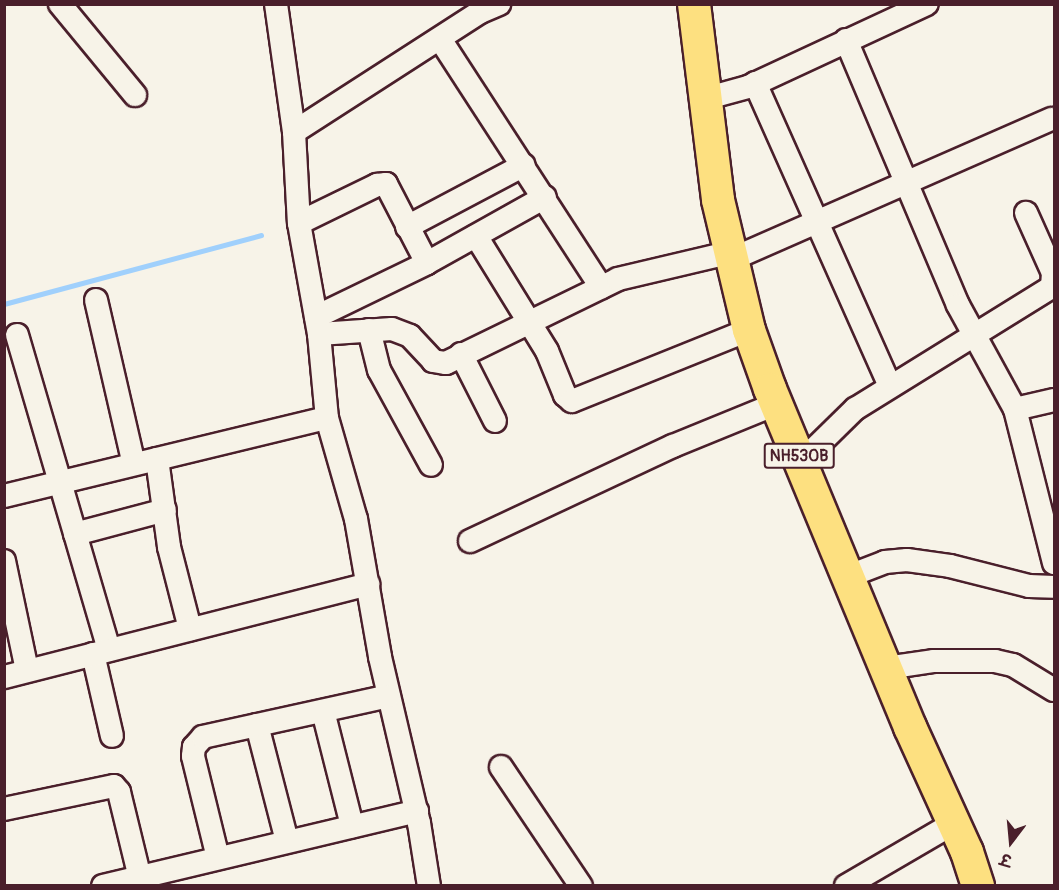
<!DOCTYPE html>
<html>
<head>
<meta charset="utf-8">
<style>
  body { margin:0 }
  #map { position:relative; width:1059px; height:890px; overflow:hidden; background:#f7f3e8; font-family:Pangolin,"Playpen Sans Deva",sans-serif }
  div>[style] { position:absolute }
  .stream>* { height:4.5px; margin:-2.25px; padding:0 2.25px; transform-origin:2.25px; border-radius:2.25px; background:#a0d0fc }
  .roads { filter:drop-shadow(2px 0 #4a1f2b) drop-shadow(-2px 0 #4a1f2b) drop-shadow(0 2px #4a1f2b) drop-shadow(0 -2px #4a1f2b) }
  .minor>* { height:22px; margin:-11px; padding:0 11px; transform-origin:11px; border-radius:11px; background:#f7f3e8 }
  .highway>* { height:32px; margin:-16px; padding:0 16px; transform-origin:16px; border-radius:16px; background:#fde080 }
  span { translate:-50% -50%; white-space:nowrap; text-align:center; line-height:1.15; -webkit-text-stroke:4.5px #f7f3e8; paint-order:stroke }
  .shield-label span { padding:2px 4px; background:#f7f3e8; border:2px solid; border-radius:4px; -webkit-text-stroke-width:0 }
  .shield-label { font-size:16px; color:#4a1f2b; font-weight:700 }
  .frame { position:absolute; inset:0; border:6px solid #4a1f2b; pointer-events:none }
  .north { position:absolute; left:981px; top:812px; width:60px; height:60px; -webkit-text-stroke:4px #f7f3e8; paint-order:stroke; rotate:196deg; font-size:16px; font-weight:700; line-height:24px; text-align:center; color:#4a1f2b }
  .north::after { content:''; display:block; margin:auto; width:21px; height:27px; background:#4a1f2b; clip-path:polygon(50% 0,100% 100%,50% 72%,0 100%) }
</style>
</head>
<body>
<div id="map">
  <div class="stream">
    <i style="left:4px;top:304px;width:266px;rotate:-15deg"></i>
  </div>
  <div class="roads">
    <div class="minor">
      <i style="left:60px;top:4px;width:118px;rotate:50.5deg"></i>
      <i style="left:276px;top:4px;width:129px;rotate:82deg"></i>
      <i style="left:294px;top:132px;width:91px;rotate:86.9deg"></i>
      <i style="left:299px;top:223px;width:113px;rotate:79.8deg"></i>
      <i style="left:319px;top:334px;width:84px;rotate:84.6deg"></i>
      <i style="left:327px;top:418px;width:105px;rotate:74deg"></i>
      <i style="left:356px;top:519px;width:140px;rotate:80.1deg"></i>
      <i style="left:380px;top:657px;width:171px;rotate:76.8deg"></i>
      <i style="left:419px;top:823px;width:64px;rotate:81deg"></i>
      <i style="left:440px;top:39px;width:296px;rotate:57deg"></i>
      <i style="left:846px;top:40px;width:288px;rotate:67.1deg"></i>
      <i style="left:958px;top:305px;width:119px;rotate:61.3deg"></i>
      <i style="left:1015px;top:409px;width:159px;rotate:75.8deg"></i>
      <i style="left:755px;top:83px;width:332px;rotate:66deg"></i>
      <i style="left:704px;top:99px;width:46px;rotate:-15.3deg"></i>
      <i style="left:748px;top:87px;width:197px;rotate:-24.9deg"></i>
      <i style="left:294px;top:132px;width:221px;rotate:-32.8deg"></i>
      <i style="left:480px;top:12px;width:21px;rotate:-23deg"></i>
      <i style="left:299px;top:223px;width:87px;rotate:-26deg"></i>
      <i style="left:377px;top:185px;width:9px;rotate:-6deg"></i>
      <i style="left:386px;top:184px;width:89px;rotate:62.6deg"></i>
      <i style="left:407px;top:227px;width:132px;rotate:-27.9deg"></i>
      <i style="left:476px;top:236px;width:135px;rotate:58.3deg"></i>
      <i style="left:547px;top:351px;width:48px;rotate:67.8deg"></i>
      <i style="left:565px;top:395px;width:9px;rotate:41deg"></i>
      <i style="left:572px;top:401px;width:191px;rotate:-21.9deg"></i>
      <i style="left:730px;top:260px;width:351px;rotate:-23.7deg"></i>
      <i style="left:96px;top:300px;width:168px;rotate:77deg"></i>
      <i style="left:316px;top:317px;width:123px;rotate:-25.9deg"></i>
      <i style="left:427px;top:263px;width:135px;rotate:-29.2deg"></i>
      <i style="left:369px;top:330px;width:41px;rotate:76deg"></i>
      <i style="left:379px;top:370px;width:108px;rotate:61.3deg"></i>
      <i style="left:319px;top:334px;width:73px;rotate:-3.9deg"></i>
      <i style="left:392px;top:329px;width:19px;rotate:21deg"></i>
      <i style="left:410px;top:336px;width:34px;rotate:47deg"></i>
      <i style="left:433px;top:361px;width:13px;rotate:9deg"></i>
      <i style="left:446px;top:363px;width:191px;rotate:-26deg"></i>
      <i style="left:618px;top:279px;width:113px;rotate:-13.3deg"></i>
      <i style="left:17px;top:335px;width:328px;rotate:73.7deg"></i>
      <i style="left:461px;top:354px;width:75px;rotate:63.1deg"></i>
      <i style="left:1015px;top:409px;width:40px;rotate:-13deg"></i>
      <i style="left:157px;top:459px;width:89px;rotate:82.2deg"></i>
      <i style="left:169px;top:547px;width:85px;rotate:75.6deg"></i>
      <i style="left:801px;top:462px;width:76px;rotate:-44.5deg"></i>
      <i style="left:855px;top:409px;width:232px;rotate:-31.8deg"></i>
      <i style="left:1052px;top:287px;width:14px;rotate:-86deg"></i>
      <i style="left:1053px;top:273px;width:66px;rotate:-114.2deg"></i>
      <i style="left:4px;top:496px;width:332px;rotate:-13.6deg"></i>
      <i style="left:75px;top:534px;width:93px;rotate:-14.9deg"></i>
      <i style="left:470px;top:541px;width:224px;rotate:-25.1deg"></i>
      <i style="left:673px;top:446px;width:111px;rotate:-22.2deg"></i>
      <i style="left:4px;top:561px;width:111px;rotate:78.1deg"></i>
      <i style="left:849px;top:576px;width:39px;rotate:-21deg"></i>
      <i style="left:885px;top:562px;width:22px;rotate:-5deg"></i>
      <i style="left:907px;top:560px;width:43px;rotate:7.9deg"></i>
      <i style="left:950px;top:566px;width:81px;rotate:14.2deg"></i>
      <i style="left:1029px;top:586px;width:25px;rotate:2deg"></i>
      <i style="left:93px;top:654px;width:84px;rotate:77deg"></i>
      <i style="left:886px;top:668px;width:49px;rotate:-8.3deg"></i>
      <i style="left:934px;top:661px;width:61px"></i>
      <i style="left:995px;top:661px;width:18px;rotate:13deg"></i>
      <i style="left:1013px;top:665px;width:48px;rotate:31.4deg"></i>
      <i style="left:4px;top:677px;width:376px;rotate:-14.3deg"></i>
      <i style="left:323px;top:711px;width:119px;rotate:75.8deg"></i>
      <i style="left:257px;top:725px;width:120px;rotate:75.5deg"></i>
      <i style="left:501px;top:767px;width:143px;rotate:56.1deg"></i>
      <i style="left:4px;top:809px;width:112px;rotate:-11.8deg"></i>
      <i style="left:114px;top:786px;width:8px;rotate:50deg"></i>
      <i style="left:119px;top:792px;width:97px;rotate:76.3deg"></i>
      <i style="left:218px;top:858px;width:105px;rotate:-103.8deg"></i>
      <i style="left:193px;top:756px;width:9px;rotate:-84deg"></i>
      <i style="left:194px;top:747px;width:13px;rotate:-48deg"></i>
      <i style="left:203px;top:737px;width:190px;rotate:-12.4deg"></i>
      <i style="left:103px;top:886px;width:323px;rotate:-13.4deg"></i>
      <i style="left:846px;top:886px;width:125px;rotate:-30.3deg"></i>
    </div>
    <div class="highway">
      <i style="left:694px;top:4px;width:197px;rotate:83deg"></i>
      <i style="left:718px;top:200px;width:134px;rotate:76.6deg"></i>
      <i style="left:749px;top:330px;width:63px;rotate:70.4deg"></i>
      <i style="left:770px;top:389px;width:366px;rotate:67.5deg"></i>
      <i style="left:910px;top:727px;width:137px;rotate:65.5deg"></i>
      <i style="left:967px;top:852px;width:36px;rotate:72deg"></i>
    </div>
  </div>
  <div class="shield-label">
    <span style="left:799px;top:456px">NH530B</span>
  </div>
  <div class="frame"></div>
  <div class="north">उ</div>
</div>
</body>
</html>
